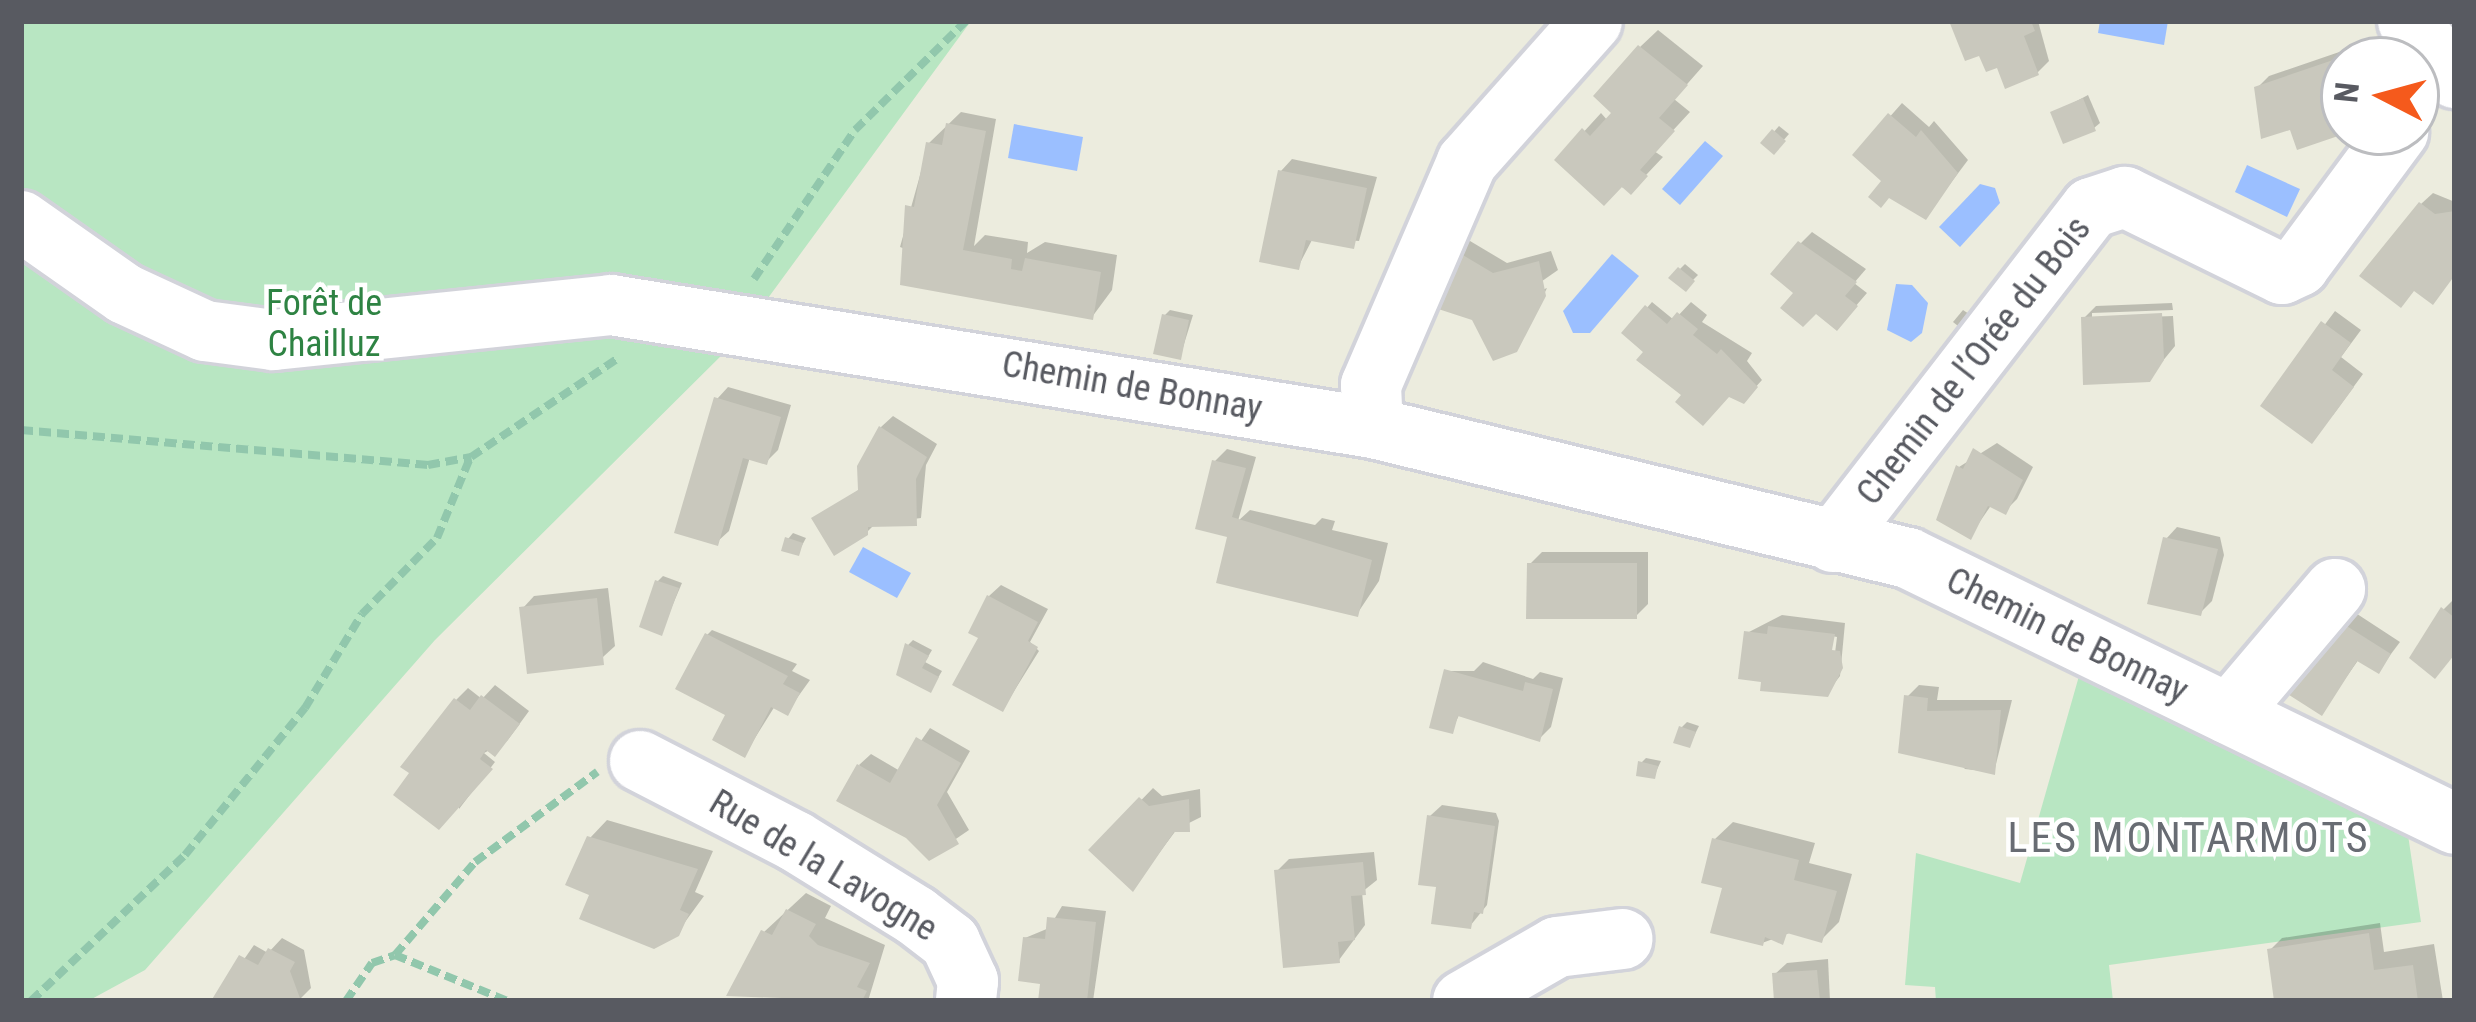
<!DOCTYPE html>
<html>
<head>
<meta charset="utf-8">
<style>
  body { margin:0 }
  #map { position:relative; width:2476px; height:1022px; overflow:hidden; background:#ececde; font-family:"Roboto Condensed",sans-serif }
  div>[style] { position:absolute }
  .green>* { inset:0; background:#b8e6c2 }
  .water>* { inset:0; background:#9bbfff }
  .shadow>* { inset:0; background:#0003 }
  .building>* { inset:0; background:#c9c8bd }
  .path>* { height:8px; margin-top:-4px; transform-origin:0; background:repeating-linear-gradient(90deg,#91c7ac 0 12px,transparent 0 18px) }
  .roads { filter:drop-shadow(3px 0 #d2d3da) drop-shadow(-3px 0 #d2d3da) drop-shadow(0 3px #d2d3da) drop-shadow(0 -3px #d2d3da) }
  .minor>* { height:60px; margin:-30px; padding:0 30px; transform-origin:30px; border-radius:30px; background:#fff }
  span { translate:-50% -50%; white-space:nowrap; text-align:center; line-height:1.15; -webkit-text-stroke:9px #fff; paint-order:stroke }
  .park-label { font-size:36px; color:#2e8343 }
  .street-label { font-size:36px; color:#585a61 }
  .quarter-label { font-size:42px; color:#686c73; letter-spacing:3px }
  .frame { position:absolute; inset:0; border:24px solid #585a61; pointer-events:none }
  .north { position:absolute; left:2320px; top:36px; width:120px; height:120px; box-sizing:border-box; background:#fff; border:3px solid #bcbdc0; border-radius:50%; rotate:276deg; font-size:33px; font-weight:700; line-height:48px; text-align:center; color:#585a61 }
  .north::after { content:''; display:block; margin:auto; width:42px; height:54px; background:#f55a1c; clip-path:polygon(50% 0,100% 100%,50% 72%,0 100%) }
</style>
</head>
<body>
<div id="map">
  <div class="green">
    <i style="clip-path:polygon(21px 21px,971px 21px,738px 339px,435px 640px,145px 970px,88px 1001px,21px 1001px)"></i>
    <i style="clip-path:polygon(2079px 676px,2408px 835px,2421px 922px,2109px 965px,2113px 1001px,1936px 1001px,1935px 987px,1905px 985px,1916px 853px,2020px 883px)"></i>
  </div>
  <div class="water">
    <i style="clip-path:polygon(2100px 21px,2168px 21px,2164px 45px,2098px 33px)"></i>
    <i style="clip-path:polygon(1014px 124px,1083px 137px,1077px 171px,1008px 158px)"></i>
    <i style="clip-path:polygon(1705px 141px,1723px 156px,1680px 205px,1662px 189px)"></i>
    <i style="clip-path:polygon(2247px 165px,2300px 189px,2287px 217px,2235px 192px)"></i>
    <i style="clip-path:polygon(1980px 184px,1995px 188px,2000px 203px,1960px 247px,1939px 227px)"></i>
    <i style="clip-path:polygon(1612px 254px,1639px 276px,1590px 333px,1573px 333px,1563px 311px)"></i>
    <i style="clip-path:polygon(1896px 284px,1912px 285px,1928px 303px,1922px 333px,1911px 342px,1887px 330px)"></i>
    <i style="clip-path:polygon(863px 547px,911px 573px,897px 598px,849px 572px)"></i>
  </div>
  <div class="shadow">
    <i style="clip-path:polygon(1952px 21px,2038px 21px,2049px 61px,2037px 73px,1998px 64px)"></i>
    <i style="clip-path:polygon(1658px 30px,1703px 66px,1674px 99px,1690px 112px,1654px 151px,1663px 157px,1631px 191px,1558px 160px,1601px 113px,1608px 121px,1640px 47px)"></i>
    <i style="clip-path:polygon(2348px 49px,2344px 131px,2298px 147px,2291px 126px,2257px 88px,2269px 76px)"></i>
    <i style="clip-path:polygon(2088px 95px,2100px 123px,2094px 128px,2054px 113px)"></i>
    <i style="clip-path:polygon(1902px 103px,1929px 127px,1934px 121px,1968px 160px,1926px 216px,1856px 155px)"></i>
    <i style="clip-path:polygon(961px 112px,996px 119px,974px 246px,985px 235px,1028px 242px,1027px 253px,1045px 242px,1117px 255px,1112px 290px,1092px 317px,900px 247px,929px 143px)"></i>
    <i style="clip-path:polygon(1779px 126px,1789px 134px,1774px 151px,1764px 143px)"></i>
    <i style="clip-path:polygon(1292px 159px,1377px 177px,1359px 241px,1313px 238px,1298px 267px,1281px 171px)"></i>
    <i style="clip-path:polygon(2433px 193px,2455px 202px,2455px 274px,2421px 204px)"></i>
    <i style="clip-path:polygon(1812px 232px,1866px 269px,1854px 283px,1867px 293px,1848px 315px,1816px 310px,1797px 292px,1801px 243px)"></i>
    <i style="clip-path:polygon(1465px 238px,1507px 263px,1551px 251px,1558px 270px,1535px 286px,1535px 293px,1547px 288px,1517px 349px,1474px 317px,1430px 303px)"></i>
    <i style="clip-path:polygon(1685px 264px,1698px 275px,1685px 288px,1672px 277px)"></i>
    <i style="clip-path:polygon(1652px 302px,1674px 320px,1691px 302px,1707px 315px,1702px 322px,1752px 353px,1747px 361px,1762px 380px,1744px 400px,1727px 391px,1685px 395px,1625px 333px)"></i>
    <i style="clip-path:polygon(2172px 303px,2173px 310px,2092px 313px,2092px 319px,2173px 316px,2175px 346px,2148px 379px,2084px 318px,2096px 306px)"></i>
    <i style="clip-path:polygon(1170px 310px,1193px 315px,1180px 357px,1164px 316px)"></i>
    <i style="clip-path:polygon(1963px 310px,1969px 314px,1958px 326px,1953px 322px)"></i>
    <i style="clip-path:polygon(2335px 311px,2361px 330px,2341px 357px,2363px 374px,2333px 415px,2264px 406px)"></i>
    <i style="clip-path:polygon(728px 387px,791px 405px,778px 450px,766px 462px,750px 457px,729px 531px,717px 542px,717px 399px)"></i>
    <i style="clip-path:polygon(893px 416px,937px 444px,926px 465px,921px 518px,875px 524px,867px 532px,814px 519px,865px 486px,881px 427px)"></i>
    <i style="clip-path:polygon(1997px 443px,2033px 467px,2017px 499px,2005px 511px,1992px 504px,1970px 536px,1940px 519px,1959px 467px)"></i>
    <i style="clip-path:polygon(1227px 449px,1256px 457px,1238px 521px,1250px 510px,1315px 525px,1322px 518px,1335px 521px,1332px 530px,1388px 543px,1379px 581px,1357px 614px,1231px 535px,1215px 461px)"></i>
    <i style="clip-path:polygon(2177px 527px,2220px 537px,2224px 555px,2212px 601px,2200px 613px,2166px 539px)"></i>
    <i style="clip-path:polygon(793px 533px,806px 538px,798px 553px,788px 539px)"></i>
    <i style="clip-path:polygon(1542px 552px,1648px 552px,1648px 604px,1636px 616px,1530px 564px)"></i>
    <i style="clip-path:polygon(663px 576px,682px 583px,661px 632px,658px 581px)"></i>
    <i style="clip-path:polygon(1001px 585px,1048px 609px,1030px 642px,1039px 651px,1003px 709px,982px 637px,989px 596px)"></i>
    <i style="clip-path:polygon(608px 588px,615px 646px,603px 657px,523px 608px,534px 596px)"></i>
    <i style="clip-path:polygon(2455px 598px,2455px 653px,2413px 657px,2444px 609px)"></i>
    <i style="clip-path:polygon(2348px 608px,2400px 642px,2379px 670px,2359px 659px,2322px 712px)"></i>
    <i style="clip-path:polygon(evenodd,1782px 615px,1845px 623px,1840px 676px,1826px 694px,1747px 633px,1782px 615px,1832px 636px,1837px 637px,1831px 685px,1832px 636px)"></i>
    <i style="clip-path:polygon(712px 630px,797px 664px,792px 671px,810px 680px,787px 712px,775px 706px,745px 754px,736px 702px,707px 635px)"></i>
    <i style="clip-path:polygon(913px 640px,932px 650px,925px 662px,942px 671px,931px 690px,908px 645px)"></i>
    <i style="clip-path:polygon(1483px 662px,1533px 679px,1540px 672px,1563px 678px,1551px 727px,1539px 739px,1460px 713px,1452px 730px,1447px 671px,1474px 671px)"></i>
    <i style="clip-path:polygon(495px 685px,529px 711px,507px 741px,484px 753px,495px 762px,459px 809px,456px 700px,468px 688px,482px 699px)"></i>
    <i style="clip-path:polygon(1919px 685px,1939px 687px,1937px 700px,2012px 700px,1994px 772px,1965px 769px,1907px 697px)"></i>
    <i style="clip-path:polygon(1687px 722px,1699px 726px,1690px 744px,1681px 728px)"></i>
    <i style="clip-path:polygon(930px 728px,970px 751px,947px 792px,969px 830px,928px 858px,859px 765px,871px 754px,900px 771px)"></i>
    <i style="clip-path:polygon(1646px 758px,1661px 761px,1654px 776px,1641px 763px)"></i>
    <i style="clip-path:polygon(1153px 788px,1162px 796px,1200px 789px,1201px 817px,1177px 829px,1133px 888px,1093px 850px)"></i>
    <i style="clip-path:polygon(1442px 805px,1496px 813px,1499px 821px,1487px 905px,1470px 926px,1439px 885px,1430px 816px)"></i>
    <i style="clip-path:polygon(607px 820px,713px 851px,695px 892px,704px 896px,677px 933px,593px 893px,590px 838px)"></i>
    <i style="clip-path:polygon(1733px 822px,1815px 843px,1809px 863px,1852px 874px,1839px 922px,1821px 940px,1792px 932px,1762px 943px,1715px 839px)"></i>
    <i style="clip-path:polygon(1374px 852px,1377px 880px,1362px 892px,1365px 925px,1339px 960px,1277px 871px,1289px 859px)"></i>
    <i style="clip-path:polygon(806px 893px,831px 906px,825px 918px,885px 945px,868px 1001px,730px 994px,764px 932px)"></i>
    <i style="clip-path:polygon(1062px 906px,1106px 911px,1093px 1001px,1041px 1001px,1043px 981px,1025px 938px,1049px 928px)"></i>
    <i style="clip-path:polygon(2380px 923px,2384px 952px,2434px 944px,2443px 1001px,2277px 1001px,2270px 950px,2282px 938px)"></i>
    <i style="clip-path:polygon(282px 938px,304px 950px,311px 988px,299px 1000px,215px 1001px,254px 945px,268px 953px)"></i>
    <i style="clip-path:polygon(1828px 959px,1830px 1001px,1777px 1001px,1775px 974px,1787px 963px)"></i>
  </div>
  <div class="building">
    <i style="clip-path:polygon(1949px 21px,2031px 21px,2035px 31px,2024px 36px,2039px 75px,2005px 89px,1997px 68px,1986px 72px,1979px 56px,1965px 61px)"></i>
    <i style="clip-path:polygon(1638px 45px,1688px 85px,1659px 118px,1675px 131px,1640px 170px,1648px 176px,1631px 195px,1622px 187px,1604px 206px,1554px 160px,1582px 128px,1590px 136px,1611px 113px,1593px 96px)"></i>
    <i style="clip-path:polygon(2336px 59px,2344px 134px,2297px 150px,2290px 130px,2261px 139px,2254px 87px)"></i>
    <i style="clip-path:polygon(2083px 98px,2096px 131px,2063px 144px,2050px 112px)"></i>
    <i style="clip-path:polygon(1888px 113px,1916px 137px,1921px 130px,1958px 173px,1926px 220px,1889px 198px,1881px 208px,1868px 197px,1881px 181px,1852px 155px)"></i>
    <i style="clip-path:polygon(946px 123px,986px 131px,963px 250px,1012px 259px,1011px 269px,1022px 271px,1025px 258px,1101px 272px,1093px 320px,900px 285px,905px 205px,914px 207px,926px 142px,942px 145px)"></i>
    <i style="clip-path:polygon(1772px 129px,1786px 141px,1774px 155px,1760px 143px)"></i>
    <i style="clip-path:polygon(1278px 170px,1367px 188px,1354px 249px,1306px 240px,1299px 270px,1259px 262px)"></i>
    <i style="clip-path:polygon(2419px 202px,2435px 214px,2455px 211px,2455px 275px,2433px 305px,2414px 291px,2401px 308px,2359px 276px)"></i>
    <i style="clip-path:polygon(1798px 241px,1857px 282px,1845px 296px,1858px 306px,1837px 331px,1816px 314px,1803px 327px,1780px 308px,1793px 293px,1770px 274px)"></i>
    <i style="clip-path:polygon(1451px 248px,1493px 273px,1539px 261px,1546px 296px,1517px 352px,1493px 361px,1472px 320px,1426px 305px)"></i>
    <i style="clip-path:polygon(1678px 267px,1695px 281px,1686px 292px,1668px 278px)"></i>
    <i style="clip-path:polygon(1645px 305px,1667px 324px,1677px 312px,1698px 329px,1693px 335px,1717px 354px,1721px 349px,1758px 387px,1744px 404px,1729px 397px,1703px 426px,1675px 402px,1681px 395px,1636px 360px,1643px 352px,1621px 333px)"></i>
    <i style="clip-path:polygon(2162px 313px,2164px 360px,2150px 382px,2083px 385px,2081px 317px)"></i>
    <i style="clip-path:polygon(1162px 314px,1189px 320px,1181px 360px,1153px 354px)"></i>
    <i style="clip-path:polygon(2321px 321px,2351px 343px,2332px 370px,2354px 387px,2312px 444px,2260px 406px)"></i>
    <i style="clip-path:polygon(714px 397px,781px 417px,767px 465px,743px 458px,718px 546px,674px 533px)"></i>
    <i style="clip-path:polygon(879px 426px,927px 457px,916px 479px,917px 526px,868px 527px,868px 535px,834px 556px,811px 518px,858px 490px,857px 466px)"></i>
    <i style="clip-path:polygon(1973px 448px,2023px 480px,2006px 515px,1988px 506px,1971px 540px,1936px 520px,1956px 465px,1963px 469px)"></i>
    <i style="clip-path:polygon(1212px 460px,1246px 468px,1232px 517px,1372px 560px,1358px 617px,1216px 583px,1227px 537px,1195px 529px)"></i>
    <i style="clip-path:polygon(785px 537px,803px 543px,799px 556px,781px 551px)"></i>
    <i style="clip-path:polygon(2163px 537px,2218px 549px,2201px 616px,2147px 604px)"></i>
    <i style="clip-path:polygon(1527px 563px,1637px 563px,1637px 619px,1526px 619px)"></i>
    <i style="clip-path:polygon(655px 580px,679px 588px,662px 636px,639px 627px)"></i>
    <i style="clip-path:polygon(987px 595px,1038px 622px,1028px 641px,1038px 647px,1003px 712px,952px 685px,978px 638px,968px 633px)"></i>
    <i style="clip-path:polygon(597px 598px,604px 665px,527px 674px,519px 607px)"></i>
    <i style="clip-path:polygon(2441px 607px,2455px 618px,2455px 654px,2435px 679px,2409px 658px)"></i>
    <i style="clip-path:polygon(2334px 618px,2391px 654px,2379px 674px,2357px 661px,2322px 716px,2286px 693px)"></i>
    <i style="clip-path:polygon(1768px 626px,1835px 634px,1832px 650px,1840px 651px,1843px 668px,1828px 697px,1760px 691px,1761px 682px,1738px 679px,1744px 631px,1767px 634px)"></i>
    <i style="clip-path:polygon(705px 633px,788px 676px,783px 684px,800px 693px,788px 716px,771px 707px,745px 758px,712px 740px,725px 715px,675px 689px)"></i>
    <i style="clip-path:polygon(905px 643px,929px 656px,922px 668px,939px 677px,931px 693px,896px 675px)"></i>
    <i style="clip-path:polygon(1444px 669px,1523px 691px,1525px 682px,1553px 689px,1540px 742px,1458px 716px,1453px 734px,1429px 728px)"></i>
    <i style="clip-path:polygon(481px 695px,520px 724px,495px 757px,486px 750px,480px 759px,493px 769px,439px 830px,393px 795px,409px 773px,400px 767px,454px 698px,470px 710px)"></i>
    <i style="clip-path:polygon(1904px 695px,1928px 698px,1927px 711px,2001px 710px,1995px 775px,1898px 753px)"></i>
    <i style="clip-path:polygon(1679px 726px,1696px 732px,1690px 748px,1673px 743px)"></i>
    <i style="clip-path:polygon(916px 737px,961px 763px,937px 805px,959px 844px,929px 861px,906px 838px,836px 801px,857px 764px,890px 783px)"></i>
    <i style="clip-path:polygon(1638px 761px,1658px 766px,1655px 779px,1636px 776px)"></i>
    <i style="clip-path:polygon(1139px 797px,1149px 806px,1189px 799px,1190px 832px,1174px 832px,1133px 892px,1088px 850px)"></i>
    <i style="clip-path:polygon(1427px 815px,1495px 826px,1483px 914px,1474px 912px,1471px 929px,1431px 924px,1436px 887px,1418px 885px)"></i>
    <i style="clip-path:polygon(587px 836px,698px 869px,680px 910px,689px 914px,679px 936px,654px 949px,579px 919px,589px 895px,565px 885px)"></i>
    <i style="clip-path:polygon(1712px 838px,1799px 860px,1794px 880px,1837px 891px,1822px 943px,1787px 933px,1783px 945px,1765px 937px,1763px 946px,1710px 933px,1722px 888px,1701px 883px)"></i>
    <i style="clip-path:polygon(1363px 862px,1366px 895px,1351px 896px,1355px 940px,1338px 942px,1340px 963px,1283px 968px,1274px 870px)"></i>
    <i style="clip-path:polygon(786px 909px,816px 924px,809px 936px,818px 945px,870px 963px,857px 987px,867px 991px,862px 1001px,726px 996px,761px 930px,772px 935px)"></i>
    <i style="clip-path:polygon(1047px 917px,1096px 922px,1087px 1001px,1038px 1001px,1040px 984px,1018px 981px,1023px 937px,1045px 939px)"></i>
    <i style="clip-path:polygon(2369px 933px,2374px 970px,2413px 965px,2418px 1001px,2274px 1001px,2267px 949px)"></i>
    <i style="clip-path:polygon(268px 948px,295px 962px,290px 971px,301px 1001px,211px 1001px,239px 955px,258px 965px)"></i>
    <i style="clip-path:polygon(1817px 970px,1820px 1001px,1774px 1001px,1772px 973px)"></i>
  </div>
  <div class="path">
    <i style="left:754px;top:279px;width:180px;rotate:-55.9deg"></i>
    <i style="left:855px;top:130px;width:156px;rotate:-44.5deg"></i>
    <i style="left:21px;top:430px;width:409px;rotate:4.9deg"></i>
    <i style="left:428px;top:465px;width:44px;rotate:-10.5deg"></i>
    <i style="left:471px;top:457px;width:176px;rotate:-33.9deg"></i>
    <i style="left:395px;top:955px;width:123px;rotate:-49.3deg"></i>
    <i style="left:475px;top:862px;width:152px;rotate:-36.4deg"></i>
    <i style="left:31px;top:1001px;width:212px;rotate:-43.5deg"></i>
    <i style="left:185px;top:855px;width:190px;rotate:-50.8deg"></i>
    <i style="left:305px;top:708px;width:110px;rotate:-58.8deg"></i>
    <i style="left:362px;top:614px;width:107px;rotate:-45.4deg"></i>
    <i style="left:437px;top:538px;width:87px;rotate:-67.6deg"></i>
    <i style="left:346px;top:1001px;width:46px;rotate:-55.6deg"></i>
    <i style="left:372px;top:963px;width:24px;rotate:-19deg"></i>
    <i style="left:395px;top:955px;width:122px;rotate:22.2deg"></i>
  </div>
  <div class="roads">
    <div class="minor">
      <i style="left:2408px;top:21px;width:74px;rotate:50.5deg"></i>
      <i style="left:21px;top:221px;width:127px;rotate:35.1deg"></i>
      <i style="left:125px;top:294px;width:88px;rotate:24.8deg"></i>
      <i style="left:205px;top:331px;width:69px;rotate:7.5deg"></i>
      <i style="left:273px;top:340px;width:340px;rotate:-5.9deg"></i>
      <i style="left:611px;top:305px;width:772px;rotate:9.17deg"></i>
      <i style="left:1373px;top:428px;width:551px;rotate:13.66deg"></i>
      <i style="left:1908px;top:558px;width:608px;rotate:25.93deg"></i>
      <i style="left:1373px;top:428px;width:43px;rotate:-92.7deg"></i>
      <i style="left:1371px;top:385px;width:243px;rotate:-66.7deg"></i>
      <i style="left:1467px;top:162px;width:188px;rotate:-48.4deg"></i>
      <i style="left:1833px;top:542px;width:422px;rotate:-52.3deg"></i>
      <i style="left:2091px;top:208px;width:36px;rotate:-18deg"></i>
      <i style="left:2125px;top:197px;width:175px;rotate:26.1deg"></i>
      <i style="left:2282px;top:274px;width:19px;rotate:-25deg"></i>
      <i style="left:2299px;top:266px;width:167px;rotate:-53.5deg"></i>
      <i style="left:2229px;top:714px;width:164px;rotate:-49.7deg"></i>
      <i style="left:640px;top:761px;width:174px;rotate:27.3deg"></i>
      <i style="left:795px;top:841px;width:142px;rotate:31.8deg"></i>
      <i style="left:916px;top:916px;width:43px;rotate:37.4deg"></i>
      <i style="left:950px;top:942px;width:43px;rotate:65.2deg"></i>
      <i style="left:968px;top:981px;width:20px;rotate:96deg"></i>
      <i style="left:1463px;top:1001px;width:108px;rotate:-29.9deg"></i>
      <i style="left:1557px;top:947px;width:66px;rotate:-6.9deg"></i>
    </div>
  </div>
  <div class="park-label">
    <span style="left:324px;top:324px">Forêt de<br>Chailluz</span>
  </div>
  <div class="street-label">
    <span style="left:1974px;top:361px;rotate:-52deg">Chemin de l’Orée du Bois</span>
    <span style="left:1132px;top:387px;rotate:10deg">Chemin de Bonnay</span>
    <span style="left:2067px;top:636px;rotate:26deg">Chemin de Bonnay</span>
    <span style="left:823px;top:866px;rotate:31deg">Rue de la Lavogne</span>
  </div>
  <div class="quarter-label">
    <span style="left:2189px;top:838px">LES MONTARMOTS</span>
  </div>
  <div class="frame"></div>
  <div class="north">N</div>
</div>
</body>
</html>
